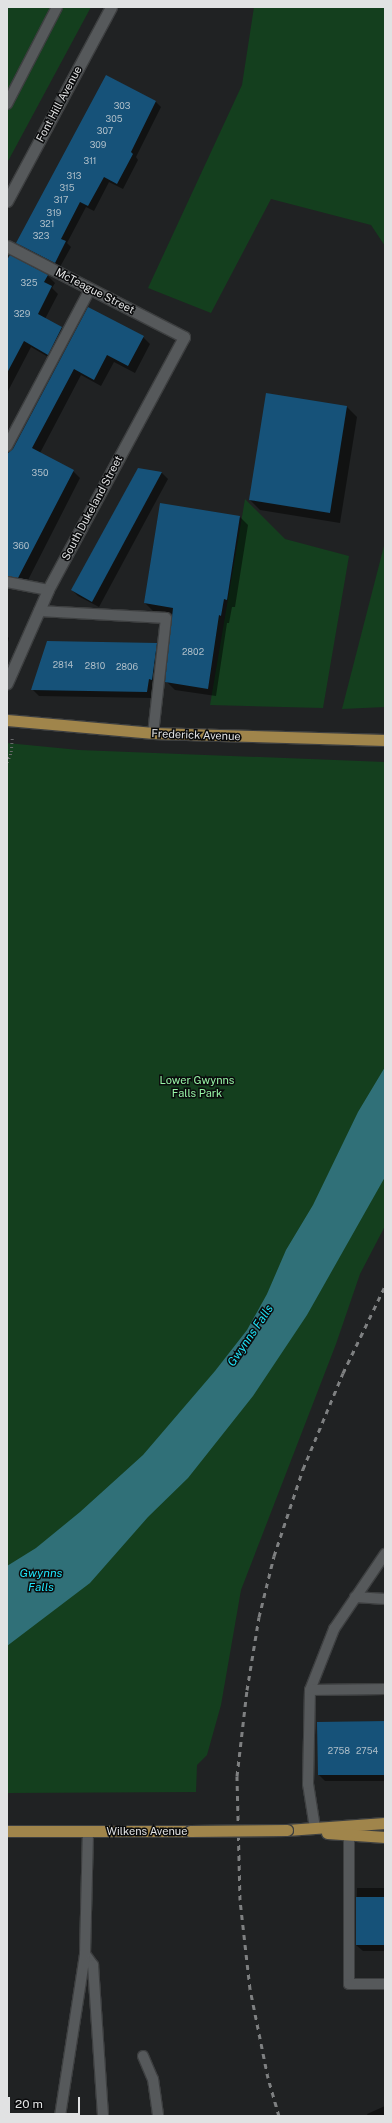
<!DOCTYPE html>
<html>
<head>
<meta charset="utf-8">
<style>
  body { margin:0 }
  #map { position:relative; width:392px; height:2123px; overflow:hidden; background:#202223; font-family:"Public Sans",sans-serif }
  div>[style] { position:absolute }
  .green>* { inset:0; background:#143f1e }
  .water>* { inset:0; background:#307078 }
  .shadow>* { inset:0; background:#0007 }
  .building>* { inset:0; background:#165279 }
  .path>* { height:2.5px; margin-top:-1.25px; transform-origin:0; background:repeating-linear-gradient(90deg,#68696a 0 1px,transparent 0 4px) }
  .roads { filter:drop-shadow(1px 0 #3d3f40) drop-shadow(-1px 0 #3d3f40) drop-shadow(0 1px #3d3f40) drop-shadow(0 -1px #3d3f40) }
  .service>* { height:10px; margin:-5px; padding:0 5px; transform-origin:5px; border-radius:5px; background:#56595b }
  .minor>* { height:11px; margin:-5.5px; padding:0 5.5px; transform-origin:5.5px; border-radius:5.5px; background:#56595b }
  .primary>* { height:11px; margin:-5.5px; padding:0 5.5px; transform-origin:5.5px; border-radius:5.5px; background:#a0854b }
  .rail>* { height:3px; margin-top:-1.5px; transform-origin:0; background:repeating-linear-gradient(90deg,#7e8081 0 5px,transparent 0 10px) }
  .bridges { filter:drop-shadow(1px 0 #3d3f40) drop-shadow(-1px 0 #3d3f40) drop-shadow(0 1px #3d3f40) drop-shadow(0 -1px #3d3f40) }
  .primary-bridge>* { height:11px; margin:-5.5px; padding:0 5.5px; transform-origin:5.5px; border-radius:5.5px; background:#a0854b }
  span { translate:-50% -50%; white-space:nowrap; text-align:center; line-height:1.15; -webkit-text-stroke:3px #0a0b0c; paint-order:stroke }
  .number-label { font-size:9px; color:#aebec8 }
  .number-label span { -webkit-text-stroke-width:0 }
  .street-label { font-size:11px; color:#e1e2e3 }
  .park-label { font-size:11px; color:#97f4a6 }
  .water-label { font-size:12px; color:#1fe2f7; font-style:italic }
  .frame { position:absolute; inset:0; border:8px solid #e1e2e3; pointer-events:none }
  .scale { position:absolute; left:8px; top:2097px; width:72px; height:18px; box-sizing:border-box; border:2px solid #e1e2e3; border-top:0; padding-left:5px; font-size:12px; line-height:14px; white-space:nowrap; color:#e1e2e3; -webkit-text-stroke:3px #0a0b0c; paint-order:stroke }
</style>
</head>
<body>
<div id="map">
  <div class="green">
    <i style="clip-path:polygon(7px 7px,91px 7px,7px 163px)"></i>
    <i style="clip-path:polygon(254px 7px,385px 7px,385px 246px,371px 225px,271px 199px,211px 313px,148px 288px,242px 85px)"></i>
    <i style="clip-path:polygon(245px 499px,285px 539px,349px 556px,323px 708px,210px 705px)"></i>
    <i style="clip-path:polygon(385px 542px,385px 707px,342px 709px)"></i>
    <i style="clip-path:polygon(7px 743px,79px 750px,385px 762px,385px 1226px,360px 1274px,336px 1344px,241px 1590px,221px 1705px,207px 1755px,197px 1765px,196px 1792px,7px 1793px)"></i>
  </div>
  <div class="water">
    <i style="clip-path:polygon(385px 1067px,385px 1177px,307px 1315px,253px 1396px,188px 1478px,148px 1517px,90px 1583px,7px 1646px,7px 1566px,36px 1548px,80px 1512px,143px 1455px,215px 1371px,247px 1330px,267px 1294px,286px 1250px,313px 1205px,358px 1112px)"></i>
  </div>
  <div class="shadow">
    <i style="clip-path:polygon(107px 76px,156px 102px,161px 107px,136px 157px,138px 160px,123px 189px,109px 182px,94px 211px,86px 207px,67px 243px,71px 247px,60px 267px,23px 248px,18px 243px)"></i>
    <i style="clip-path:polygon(10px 257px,48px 276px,55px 283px,52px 288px,58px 294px,45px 319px,62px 328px,69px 335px,55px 361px,31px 347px,7px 393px,7px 263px)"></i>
    <i style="clip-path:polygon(89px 308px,143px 337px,150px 344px,135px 373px,114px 362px,101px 386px,81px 375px,40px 453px,73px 471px,80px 478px,26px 584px,7px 580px,7px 454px,14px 450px)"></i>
    <i style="clip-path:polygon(347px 407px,357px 417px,340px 523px,260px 510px,250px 500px)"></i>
    <i style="clip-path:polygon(139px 469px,162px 473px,168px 479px,99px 607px,78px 596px,72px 590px)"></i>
    <i style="clip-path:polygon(240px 517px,248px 525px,235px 607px,232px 607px,229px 623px,227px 623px,216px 696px,175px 690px,166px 681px,173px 614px,153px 611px,145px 603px)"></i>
    <i style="clip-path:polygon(7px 636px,9px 638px,7px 646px)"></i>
    <i style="clip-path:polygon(156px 644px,163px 650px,153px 698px,39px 696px,32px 689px)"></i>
    <i style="clip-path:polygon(385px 1721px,385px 1781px,325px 1781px,319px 1775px,318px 1723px)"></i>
    <i style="clip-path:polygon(357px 1888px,385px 1888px,385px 1951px,363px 1951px,356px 1945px)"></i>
    <i style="clip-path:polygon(385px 2106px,385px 2116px,368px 2116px,367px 2114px)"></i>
  </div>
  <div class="building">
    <i style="clip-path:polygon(106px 75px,156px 101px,131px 152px,133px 154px,117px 184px,104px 177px,88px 206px,80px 202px,61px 239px,66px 241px,55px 263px,16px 243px)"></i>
    <i style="clip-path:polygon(10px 255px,48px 275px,44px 282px,52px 286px,38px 314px,62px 327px,48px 355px,24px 341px,7px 373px,7px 260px)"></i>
    <i style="clip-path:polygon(88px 307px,144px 336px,128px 366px,107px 355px,94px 380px,74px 369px,32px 448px,74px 470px,18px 578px,7px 576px,7px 454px,13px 449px)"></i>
    <i style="clip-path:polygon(266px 393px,347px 406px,330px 513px,249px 500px)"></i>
    <i style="clip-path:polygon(138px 468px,162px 472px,92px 602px,71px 590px)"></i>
    <i style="clip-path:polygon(160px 503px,240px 516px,227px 600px,224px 599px,221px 616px,219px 615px,208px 689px,165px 682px,173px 608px,144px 603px)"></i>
    <i style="clip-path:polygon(47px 641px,157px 643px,152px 680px,149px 679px,147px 692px,31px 690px)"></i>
    <i style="clip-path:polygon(385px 1721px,385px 1775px,318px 1775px,317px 1722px)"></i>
    <i style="clip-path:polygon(356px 1897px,385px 1897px,385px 1945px,356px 1945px)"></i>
  </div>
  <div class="path">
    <i style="left:7px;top:762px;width:11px;rotate:-68deg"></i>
    <i style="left:11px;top:752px;width:14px;rotate:-86deg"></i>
  </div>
  <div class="roads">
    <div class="service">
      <i style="left:7px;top:104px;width:109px;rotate:-62.7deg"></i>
      <i style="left:7px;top:446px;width:178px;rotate:-62.1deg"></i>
      <i style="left:7px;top:582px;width:42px;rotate:11deg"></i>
      <i style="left:39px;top:611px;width:127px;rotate:3.2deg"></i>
      <i style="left:166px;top:618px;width:116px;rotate:96.4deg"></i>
      <i style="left:355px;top:1597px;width:30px;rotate:4deg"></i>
      <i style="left:310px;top:1690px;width:66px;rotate:-68.5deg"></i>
      <i style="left:334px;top:1629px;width:91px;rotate:-55.8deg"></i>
      <i style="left:315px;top:1828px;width:45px;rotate:-99deg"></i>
      <i style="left:308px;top:1784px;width:94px;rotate:-88.8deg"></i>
      <i style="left:310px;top:1690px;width:75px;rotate:-0.8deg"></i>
      <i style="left:349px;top:1835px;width:149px;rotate:90deg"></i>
      <i style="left:349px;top:1984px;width:36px"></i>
      <i style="left:85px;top:1954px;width:14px;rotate:54deg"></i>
      <i style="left:93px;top:1965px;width:151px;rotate:86.2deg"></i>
      <i style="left:143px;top:2056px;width:25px;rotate:67deg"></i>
      <i style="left:153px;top:2079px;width:37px;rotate:82deg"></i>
      <i style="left:60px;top:2116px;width:164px;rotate:-81.2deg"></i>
      <i style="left:85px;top:1954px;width:123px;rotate:-88.6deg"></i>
    </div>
    <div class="minor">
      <i style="left:7px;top:201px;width:220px;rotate:-61.8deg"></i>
      <i style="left:7px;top:246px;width:199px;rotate:27.2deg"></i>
      <i style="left:184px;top:337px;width:287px;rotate:118.3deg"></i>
      <i style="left:48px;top:590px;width:102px;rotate:113.8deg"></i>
    </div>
    <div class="primary">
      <i style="left:7px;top:720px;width:147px;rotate:5.1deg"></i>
      <i style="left:153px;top:733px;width:232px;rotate:1.7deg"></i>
      <i style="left:287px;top:1830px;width:98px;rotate:-4.1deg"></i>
      <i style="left:7px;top:1831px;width:183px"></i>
      <i style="left:327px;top:1833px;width:58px;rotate:3.9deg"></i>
    </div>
  </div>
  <div class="rail">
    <i style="left:279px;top:2116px;width:40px;rotate:-106deg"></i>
    <i style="left:268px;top:2078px;width:91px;rotate:-101.4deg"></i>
    <i style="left:250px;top:1989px;width:90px;rotate:-96.4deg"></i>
    <i style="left:240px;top:1900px;width:124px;rotate:-91.4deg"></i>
    <i style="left:237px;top:1776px;width:87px;rotate:-83.4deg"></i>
    <i style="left:247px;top:1690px;width:74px;rotate:-80.7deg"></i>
    <i style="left:259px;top:1617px;width:63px;rotate:-76.2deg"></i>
    <i style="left:274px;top:1556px;width:92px;rotate:-71.6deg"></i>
    <i style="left:303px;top:1469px;width:104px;rotate:-67.4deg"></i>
    <i style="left:343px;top:1373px;width:97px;rotate:-64.2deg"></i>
  </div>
  <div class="bridges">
    <div class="primary-bridge">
      <i style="left:190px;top:1831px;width:97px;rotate:-0.6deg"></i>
    </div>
  </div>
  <div class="number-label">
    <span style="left:122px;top:106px">303</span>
    <span style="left:114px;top:119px">305</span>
    <span style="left:105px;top:131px">307</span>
    <span style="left:98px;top:145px">309</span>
    <span style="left:90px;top:161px">311</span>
    <span style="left:74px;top:176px">313</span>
    <span style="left:67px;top:188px">315</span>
    <span style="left:61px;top:200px">317</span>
    <span style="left:54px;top:213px">319</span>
    <span style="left:47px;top:224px">321</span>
    <span style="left:41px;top:236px">323</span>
    <span style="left:29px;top:283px">325</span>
    <span style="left:22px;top:314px">329</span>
    <span style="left:40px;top:473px">350</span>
    <span style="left:21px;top:546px">360</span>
    <span style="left:193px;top:652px">2802</span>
    <span style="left:63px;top:665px">2814</span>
    <span style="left:95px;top:666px">2810</span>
    <span style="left:127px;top:667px">2806</span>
    <span style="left:339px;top:1751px">2758</span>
    <span style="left:367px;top:1751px">2754</span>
  </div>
  <div class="street-label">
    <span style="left:59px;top:104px;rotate:-62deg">Font Hill Avenue</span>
    <span style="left:95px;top:291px;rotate:27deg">McTeague Street</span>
    <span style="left:92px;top:508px;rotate:-62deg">South Dukeland Street</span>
    <span style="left:196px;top:735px;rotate:2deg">Frederick Avenue</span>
    <span style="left:147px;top:1831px">Wilkens Avenue</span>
  </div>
  <div class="park-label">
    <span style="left:197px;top:1087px">Lower Gwynns<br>Falls Park</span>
  </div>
  <div class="water-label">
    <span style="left:251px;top:1336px;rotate:-56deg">Gwynns Falls</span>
    <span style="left:41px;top:1581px">Gwynns<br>Falls</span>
  </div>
  <div class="frame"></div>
  <div class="scale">20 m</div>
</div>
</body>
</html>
